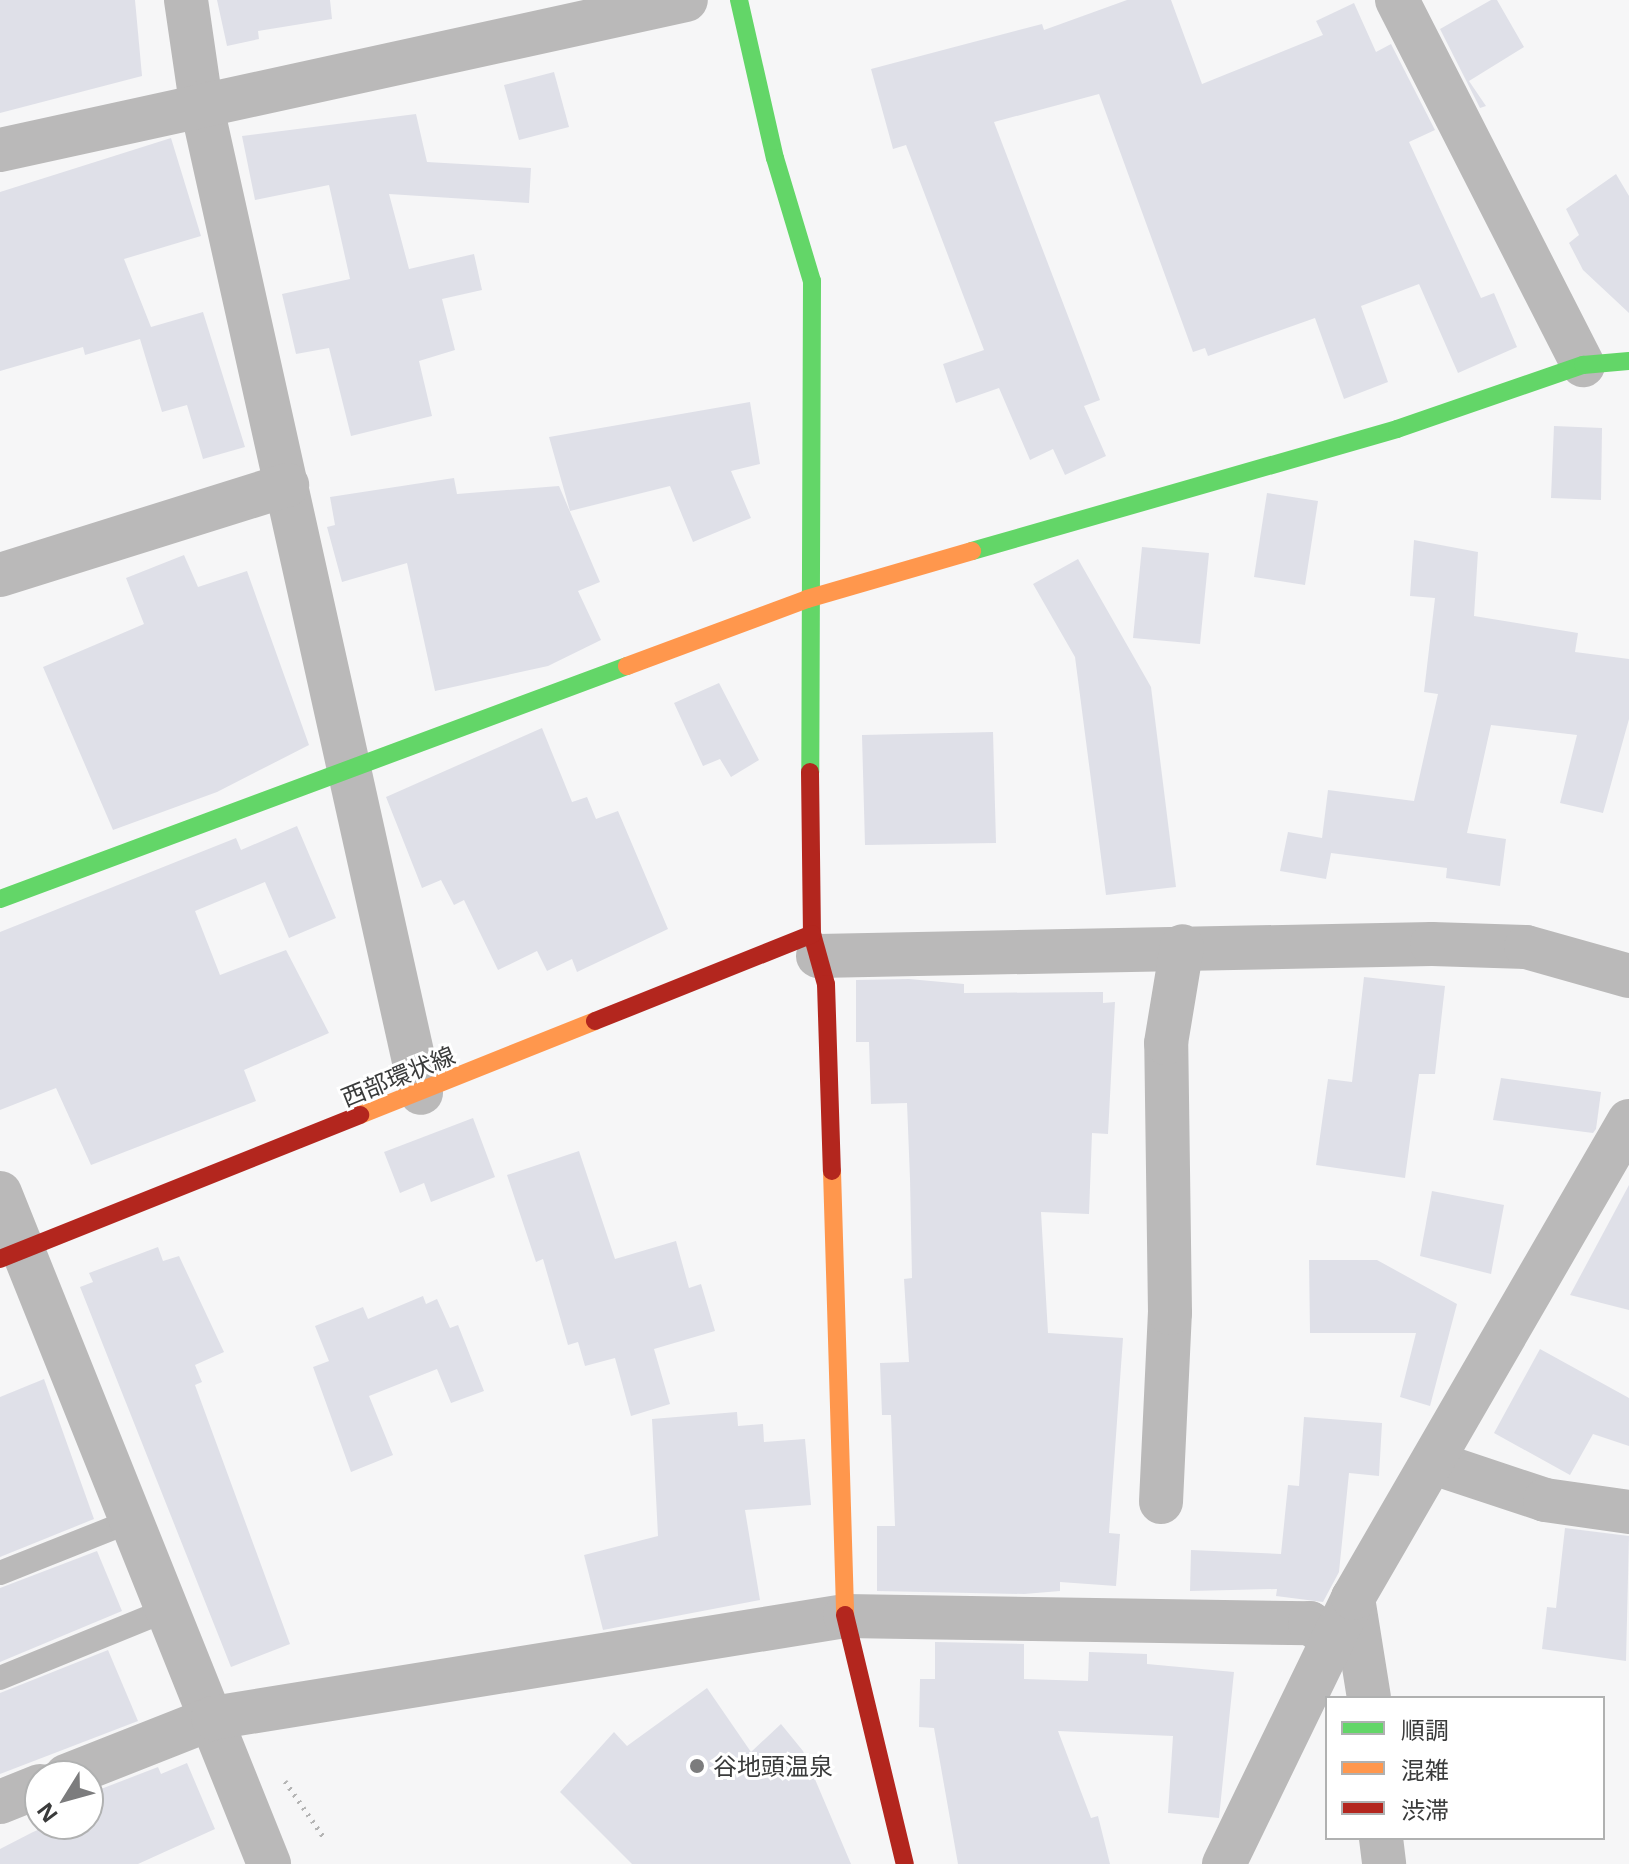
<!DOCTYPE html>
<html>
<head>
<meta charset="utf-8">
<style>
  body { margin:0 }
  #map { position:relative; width:1629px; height:1864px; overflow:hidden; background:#f6f6f7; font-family:"Open Sans","Noto Sans JP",sans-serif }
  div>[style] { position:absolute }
  .building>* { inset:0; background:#dfe0e8 }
  .path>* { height:5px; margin-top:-2.5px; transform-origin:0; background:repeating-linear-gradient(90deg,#b4b4b4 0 2px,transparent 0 8px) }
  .lane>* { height:24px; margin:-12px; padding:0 12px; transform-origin:12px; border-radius:12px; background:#bab9b9 }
  .street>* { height:44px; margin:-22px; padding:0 22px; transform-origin:22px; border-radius:22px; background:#bab9b9 }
  .fast>* { height:18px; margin:-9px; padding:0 9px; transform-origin:9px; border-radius:9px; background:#63d668 }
  .slow>* { height:18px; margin:-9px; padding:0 9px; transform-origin:9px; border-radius:9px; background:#ff974d }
  .jam>* { height:18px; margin:-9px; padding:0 9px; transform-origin:9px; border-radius:9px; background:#b3261e }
  .dots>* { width:22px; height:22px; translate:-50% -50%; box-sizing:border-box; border:4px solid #fff; border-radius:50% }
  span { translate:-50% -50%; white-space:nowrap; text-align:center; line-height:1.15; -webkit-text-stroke:6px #fff; paint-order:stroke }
  .street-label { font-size:24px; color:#3a3b3b }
  .poi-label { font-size:24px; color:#3a3b3b }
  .left { translate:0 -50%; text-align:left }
  .legend { position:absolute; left:1325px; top:1696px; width:280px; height:144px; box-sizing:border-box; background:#fff; border:2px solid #b0b1b1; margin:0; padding:10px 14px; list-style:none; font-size:24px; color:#3a3b3b }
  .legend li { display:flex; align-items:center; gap:16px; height:40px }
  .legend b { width:40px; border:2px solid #b0b1b1 }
  .north { position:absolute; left:24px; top:1760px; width:80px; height:80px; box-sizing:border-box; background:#fff; border:2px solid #b0b1b1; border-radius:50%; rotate:233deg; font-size:22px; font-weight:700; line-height:32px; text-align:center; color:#3a3b3b }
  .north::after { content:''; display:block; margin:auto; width:28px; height:36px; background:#7c7c7d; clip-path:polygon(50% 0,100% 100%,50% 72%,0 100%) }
</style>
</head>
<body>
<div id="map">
  <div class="building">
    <i style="clip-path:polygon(0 0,135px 0,142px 76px,0 113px)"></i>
    <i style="clip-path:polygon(217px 0,330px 0,332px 19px,258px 31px,259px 39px,227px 46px)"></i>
    <i style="clip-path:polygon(1127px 0,1171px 0,1202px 84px,1323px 35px,1316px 21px,1354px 3px,1376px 52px,1391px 44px,1435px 130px,1409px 142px,1481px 298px,1494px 293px,1517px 347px,1458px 373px,1419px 284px,1361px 306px,1388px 382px,1344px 399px,1315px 318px,1208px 356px,1205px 348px,1193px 352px,1099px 94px,994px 122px,1100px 400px,1084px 406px,1106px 456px,1065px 475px,1053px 449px,1030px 460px,999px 388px,956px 403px,943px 364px,984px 350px,906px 145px,893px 149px,871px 69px,1042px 24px,1044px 30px)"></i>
    <i style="clip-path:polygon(1491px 0,1497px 0,1524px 47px,1469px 81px,1486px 106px,1480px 108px,1440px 29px)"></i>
    <i style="clip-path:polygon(554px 72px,569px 127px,519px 140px,504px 85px)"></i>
    <i style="clip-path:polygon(416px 114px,427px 162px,531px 168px,529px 203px,389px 194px,409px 269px,474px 254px,482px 290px,442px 299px,455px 350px,419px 361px,432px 416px,351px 436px,329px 348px,296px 354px,282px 294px,350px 279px,329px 185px,255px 200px,242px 136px)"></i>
    <i style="clip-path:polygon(171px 138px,201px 236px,124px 259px,151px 327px,203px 312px,245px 447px,203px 459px,187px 405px,162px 412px,140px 339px,85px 355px,83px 347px,0 371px,0 192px)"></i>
    <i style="clip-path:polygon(1616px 174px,1629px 196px,1629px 313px,1583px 270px,1569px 243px,1579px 235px,1566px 209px)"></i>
    <i style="clip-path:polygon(750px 402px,760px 464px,731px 471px,751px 518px,693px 542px,670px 486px,570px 511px,549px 437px)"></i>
    <i style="clip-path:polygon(1554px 426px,1602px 428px,1601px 500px,1551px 498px)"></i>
    <i style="clip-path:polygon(454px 478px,457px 494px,559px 486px,600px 582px,578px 591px,601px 640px,548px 666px,435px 691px,407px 563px,342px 582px,327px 527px,335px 525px,330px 497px)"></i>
    <i style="clip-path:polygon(1267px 493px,1318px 501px,1305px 585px,1254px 577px)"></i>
    <i style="clip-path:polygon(1414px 540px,1478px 552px,1474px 616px,1578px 633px,1575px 652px,1629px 659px,1629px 719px,1603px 813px,1560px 803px,1577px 735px,1491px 725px,1467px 833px,1506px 839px,1500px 886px,1446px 878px,1447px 868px,1331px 853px,1326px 879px,1280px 871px,1288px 832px,1322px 838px,1328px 790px,1414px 801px,1438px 694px,1424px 692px,1435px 598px,1410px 596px)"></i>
    <i style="clip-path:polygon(1142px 547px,1209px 553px,1200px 644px,1133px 638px)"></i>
    <i style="clip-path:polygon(184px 555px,198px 587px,247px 571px,309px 745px,217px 792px,113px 830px,43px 667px,144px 624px,126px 578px)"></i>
    <i style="clip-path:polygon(1078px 559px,1151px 687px,1176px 887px,1106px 895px,1075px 657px,1033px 584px)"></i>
    <i style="clip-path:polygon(719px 683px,759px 760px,731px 777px,720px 759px,703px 766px,674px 703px)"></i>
    <i style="clip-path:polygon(542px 728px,572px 802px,587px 797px,596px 819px,618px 811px,668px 929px,577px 972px,572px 959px,547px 971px,537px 951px,498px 970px,464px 900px,454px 905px,441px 880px,422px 888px,386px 797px)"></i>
    <i style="clip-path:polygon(993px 732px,996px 843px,865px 845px,862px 735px)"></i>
    <i style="clip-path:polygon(297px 826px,336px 918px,289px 938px,265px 882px,195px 911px,220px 975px,286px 950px,329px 1033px,244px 1070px,256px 1101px,91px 1165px,56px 1088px,0 1110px,0 932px,236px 838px,241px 850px)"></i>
    <i style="clip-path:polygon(1364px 977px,1445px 986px,1435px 1074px,1419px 1074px,1405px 1178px,1316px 1165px,1328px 1079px,1352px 1082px)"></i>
    <i style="clip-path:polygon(909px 979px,964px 984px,964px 993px,1103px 992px,1103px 1003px,1115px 1002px,1108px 1134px,1092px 1133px,1089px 1214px,1041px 1212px,1048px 1333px,1123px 1338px,1109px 1533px,1120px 1534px,1116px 1586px,1060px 1582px,1060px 1591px,1024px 1594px,877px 1591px,877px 1526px,895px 1526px,891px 1415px,882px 1415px,880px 1363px,909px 1362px,904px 1279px,912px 1278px,910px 1179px,907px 1103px,871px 1104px,869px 1042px,856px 1042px,856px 980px)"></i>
    <i style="clip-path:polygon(1501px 1078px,1601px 1092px,1596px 1129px,1593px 1133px,1493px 1120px)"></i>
    <i style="clip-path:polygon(473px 1118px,495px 1177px,431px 1202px,424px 1183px,400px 1193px,384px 1152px)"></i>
    <i style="clip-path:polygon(579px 1151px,615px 1259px,676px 1241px,689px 1288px,701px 1284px,715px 1331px,654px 1349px,670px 1404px,631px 1416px,615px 1358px,585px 1366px,578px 1342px,568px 1345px,543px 1259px,536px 1262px,507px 1175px)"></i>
    <i style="clip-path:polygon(1629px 1185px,1629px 1310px,1570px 1295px)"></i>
    <i style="clip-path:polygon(1432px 1191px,1504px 1205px,1491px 1274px,1420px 1256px)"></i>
    <i style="clip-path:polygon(158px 1247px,163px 1261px,179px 1256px,224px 1352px,195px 1365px,202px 1382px,195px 1385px,290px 1644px,231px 1667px,80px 1287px,93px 1282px,89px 1273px)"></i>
    <i style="clip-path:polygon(1309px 1260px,1377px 1260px,1457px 1304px,1430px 1406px,1400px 1397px,1416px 1333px,1310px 1333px)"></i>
    <i style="clip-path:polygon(423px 1296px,426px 1304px,437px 1299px,450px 1328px,458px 1325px,484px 1391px,451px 1403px,437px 1369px,369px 1396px,393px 1455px,351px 1472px,313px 1367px,329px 1361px,315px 1326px,363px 1307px,368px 1319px)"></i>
    <i style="clip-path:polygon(1540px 1349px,1629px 1398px,1629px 1446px,1593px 1434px,1570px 1475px,1494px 1433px)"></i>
    <i style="clip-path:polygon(44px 1379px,94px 1519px,0 1557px,0 1397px)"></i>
    <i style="clip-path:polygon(737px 1412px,738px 1426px,763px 1424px,764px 1442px,805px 1439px,811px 1505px,745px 1510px,760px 1600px,603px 1630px,584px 1555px,658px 1536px,652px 1419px)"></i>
    <i style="clip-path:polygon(1304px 1417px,1382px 1423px,1379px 1476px,1349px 1473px,1339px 1572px,1323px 1602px,1276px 1596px,1277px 1589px,1190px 1591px,1191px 1550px,1281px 1554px,1288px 1485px,1299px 1486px)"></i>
    <i style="clip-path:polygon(1565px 1528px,1629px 1536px,1626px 1661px,1542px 1649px,1547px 1607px,1556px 1608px)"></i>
    <i style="clip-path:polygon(97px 1551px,122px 1611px,0 1662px,0 1588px)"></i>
    <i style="clip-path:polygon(935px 1642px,1024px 1644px,1024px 1679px,1088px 1681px,1089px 1652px,1147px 1654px,1147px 1664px,1234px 1672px,1219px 1818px,1168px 1813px,1173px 1736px,1058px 1731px,1091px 1818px,1098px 1816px,1110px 1864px,958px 1864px,934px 1728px,919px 1727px,920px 1679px,935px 1679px)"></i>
    <i style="clip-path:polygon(108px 1650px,138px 1721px,0 1774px,0 1693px)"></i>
    <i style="clip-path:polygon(707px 1688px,751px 1752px,781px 1724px,803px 1751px,851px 1864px,632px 1864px,560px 1792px,614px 1732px,627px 1746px)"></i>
    <i style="clip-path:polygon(187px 1763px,215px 1829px,138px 1864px,0 1864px,0 1849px,33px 1832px,52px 1824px,88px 1824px,88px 1794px,158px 1767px,161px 1774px)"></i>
  </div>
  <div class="path">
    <i style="left:285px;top:1781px;width:67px;rotate:55.4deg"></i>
  </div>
  <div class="lane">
    <i style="left:0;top:1573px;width:143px;rotate:-21.7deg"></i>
    <i style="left:0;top:1678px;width:183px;rotate:-22.2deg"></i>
  </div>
  <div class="street">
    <i style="left:186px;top:0;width:104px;rotate:81.7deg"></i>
    <i style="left:201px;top:103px;width:1014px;rotate:77.47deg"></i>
    <i style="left:1397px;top:0;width:410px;rotate:63deg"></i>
    <i style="left:0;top:150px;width:702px;rotate:-12.33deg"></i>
    <i style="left:0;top:575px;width:301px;rotate:-17.4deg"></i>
    <i style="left:818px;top:956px;width:614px;rotate:-1.12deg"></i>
    <i style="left:1432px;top:944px;width:94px;rotate:1.8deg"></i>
    <i style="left:1526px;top:947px;width:107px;rotate:15.7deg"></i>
    <i style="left:0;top:1193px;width:723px;rotate:68.15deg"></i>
    <i style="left:1434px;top:1463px;width:117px;rotate:18.4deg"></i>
    <i style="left:1545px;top:1500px;width:85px;rotate:8.1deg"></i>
    <i style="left:1161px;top:1502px;width:189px;rotate:-87.3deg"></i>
    <i style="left:1170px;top:1313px;width:270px;rotate:-90.8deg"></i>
    <i style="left:1166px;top:1043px;width:98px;rotate:-80.6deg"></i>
    <i style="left:1353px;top:1598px;width:101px;rotate:80.9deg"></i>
    <i style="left:66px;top:1776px;width:158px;rotate:-21.5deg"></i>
    <i style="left:213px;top:1718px;width:640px;rotate:-9.17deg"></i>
    <i style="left:845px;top:1616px;width:465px;rotate:0.9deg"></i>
    <i style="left:1310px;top:1623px;width:26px;rotate:36deg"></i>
    <i style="left:0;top:1802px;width:43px;rotate:-21.8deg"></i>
    <i style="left:1381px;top:1838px;width:26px;rotate:83deg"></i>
    <i style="left:1224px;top:1864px;width:296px;rotate:-64.1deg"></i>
    <i style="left:1353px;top:1598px;width:551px;rotate:-59.95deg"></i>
  </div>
  <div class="fast">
    <i style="left:739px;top:0;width:162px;rotate:77.2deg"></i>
    <i style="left:775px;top:158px;width:128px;rotate:73.3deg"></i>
    <i style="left:812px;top:281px;width:491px;rotate:90.2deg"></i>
    <i style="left:972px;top:551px;width:442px;rotate:-16deg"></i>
    <i style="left:1397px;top:429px;width:197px;rotate:-19deg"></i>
    <i style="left:1583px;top:365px;width:46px;rotate:-5deg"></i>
    <i style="left:0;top:899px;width:669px;rotate:-20.39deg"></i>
  </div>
  <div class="slow">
    <i style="left:627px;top:666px;width:192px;rotate:-20.4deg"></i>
    <i style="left:807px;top:599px;width:172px;rotate:-16.2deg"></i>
    <i style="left:360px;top:1115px;width:253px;rotate:-21.8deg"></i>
    <i style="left:832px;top:1171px;width:444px;rotate:88.3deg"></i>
  </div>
  <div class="jam">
    <i style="left:810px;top:772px;width:162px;rotate:89.3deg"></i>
    <i style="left:812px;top:934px;width:52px;rotate:74.4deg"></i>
    <i style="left:826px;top:984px;width:187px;rotate:88.2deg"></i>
    <i style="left:595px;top:1021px;width:234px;rotate:-21.8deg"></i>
    <i style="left:0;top:1259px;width:388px;rotate:-21.8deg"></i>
    <i style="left:845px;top:1615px;width:256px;rotate:76.5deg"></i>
  </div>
  <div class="dots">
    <i style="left:697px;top:1766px;background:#7c7c7d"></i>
  </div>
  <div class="street-label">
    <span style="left:398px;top:1076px;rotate:-22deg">西部環状線</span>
  </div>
  <div class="poi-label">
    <span class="left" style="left:713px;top:1766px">谷地頭温泉</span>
  </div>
  <ul class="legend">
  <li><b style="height:10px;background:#63d668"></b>順調</li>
  <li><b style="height:10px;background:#ff974d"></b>混雑</li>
  <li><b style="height:10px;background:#b3261e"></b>渋滞</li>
  </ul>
  <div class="north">N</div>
</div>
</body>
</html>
